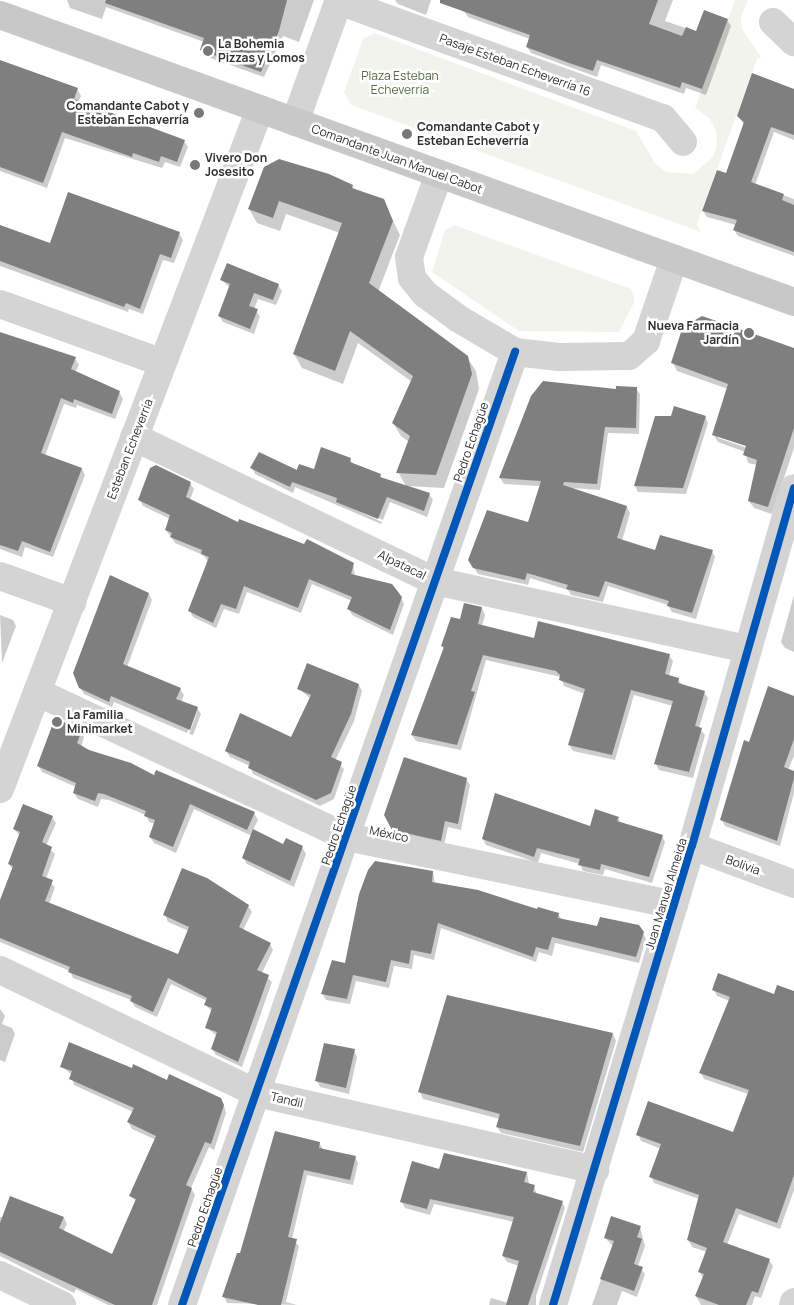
<!DOCTYPE html>
<html>
<head>
<meta charset="utf-8">
<style>
  body { margin:0 }
  #map { position:relative; width:794px; height:1305px; overflow:hidden; background:#fff; font-family:Manrope,sans-serif }
  div>[style] { position:absolute }
  .green>* { inset:0; background:#f1f3ec }
  .shadow>* { inset:0; background:#0003 }
  .building>* { inset:0; background:#7f7f7f }
  .minor>* { height:28px; margin:-14px; padding:0 14px; transform-origin:14px; border-radius:14px; background:#d4d4d4 }
  .major>* { height:28px; margin:-14px; padding:0 14px; transform-origin:14px; border-radius:14px; background:#c8c8c8 }
  .cycleway>* { height:8px; margin:-4px; padding:0 4px; transform-origin:4px; border-radius:4px; background:#0057b8 }
  .dots>* { width:14px; height:14px; translate:-50% -50%; box-sizing:border-box; border:2px solid #fff; border-radius:50% }
  span { translate:-50% -50%; white-space:nowrap; text-align:center; line-height:1.15; -webkit-text-stroke:5px #fff; paint-order:stroke }
  .poi-label { font-size:12px; color:#303030; font-weight:700 }
  .left { translate:0 -50%; text-align:left }
  .right { translate:-100% -50%; text-align:right }
  .street-label { font-size:12px; color:#303030 }
  .park-label { font-size:12px; color:#596a40 }
</style>
</head>
<body>
<div id="map">
  <div class="green">
    <i style="clip-path:polygon(735px 0,748px 0,741px 17px,742px 29px,761px 57px,757px 59px,697px 224px,701px 232px,351px 105px,344px 92px,363px 39px,374px 33px,636px 131px,655px 163px,666px 172px,693px 174px,713px 157px,717px 144px,716px 131px,710px 119px,695px 108px)"></i>
    <i style="clip-path:polygon(454px 225px,631px 289px,635px 301px,619px 332px,519px 331px,432px 272px,445px 230px)"></i>
  </div>
  <div class="shadow">
    <i style="clip-path:polygon(67px 0,314px 0,299px 42px,283px 36px,264px 77px,205px 56px,201px 50px,204px 42px,106px 7px,102px 19px,70px 8px)"></i>
    <i style="clip-path:polygon(395px 0,431px 0,426px 15px,398px 4px)"></i>
    <i style="clip-path:polygon(468px 0,673px 0,665px 21px,697px 32px,727px 20px,731px 26px,706px 95px,686px 88px,684px 94px,601px 65px,597px 77px,531px 53px,527px 47px,530px 39px,468px 17px,464px 11px)"></i>
    <i style="clip-path:polygon(0 62px,77px 89px,81px 96px,78px 102px,184px 141px,188px 147px,180px 167px,165px 162px,162px 168px,65px 138px,47px 188px,0 171px)"></i>
    <i style="clip-path:polygon(794px 90px,794px 140px,774px 132px,755px 185px,794px 199px,794px 256px,738px 236px,734px 230px,736px 225px,707px 217px,703px 211px,727px 174px,744px 125px,738px 116px)"></i>
    <i style="clip-path:polygon(266px 168px,352px 186px,355px 190px,383px 200px,400px 235px,378px 292px,467px 357px,476px 371px,479px 389px,444px 488px,407px 486px,429px 494px,433px 500px,427px 517px,390px 502px,383px 520px,339px 502px,382px 522px,381px 524px,295px 487px,293px 493px,255px 474px,252px 468px,314px 471px,350px 459px,353px 464px,380px 475px,383px 480px,406px 486px,398px 472px,409px 442px,401px 436px,393px 423px,412px 382px,358px 343px,343px 384px,302px 368px,294px 354px,340px 233px,286px 214px,280px 231px,257px 223px,249px 209px)"></i>
    <i style="clip-path:polygon(0 226px,51px 245px,179px 233px,183px 240px,174px 263px,163px 260px,143px 314px,129px 309px,128px 312px,0 266px)"></i>
    <i style="clip-path:polygon(222px 280px,278px 285px,282px 291px,276px 305px,258px 299px,254px 309px,260px 316px,254px 334px,223px 322px,219px 316px,230px 288px)"></i>
    <i style="clip-path:polygon(0 333px,75px 358px,79px 365px,75px 372px,119px 392px,123px 399px,115px 419px,77px 405px,76px 408px,64px 404px,45px 456px,82px 469px,85px 475px,53px 557px,25px 547px,22px 557px,0 549px)"></i>
    <i style="clip-path:polygon(evenodd,794px 349px,794px 448px,772px 514px,754px 508px,749px 501px,757px 465px,748px 463px,745px 452px,718px 442px,714px 435px,728px 389px,677px 371px,673px 363px,794px 349px,718px 436px,752px 447px,751px 449px,718px 438px,718px 436px)"></i>
    <i style="clip-path:polygon(636px 388px,640px 394px,639px 434px,608px 433px,600px 490px,572px 488px,627px 507px,630px 513px,622px 541px,656px 551px,712px 551px,715px 557px,696px 619px,672px 612px,668px 605px,608px 586px,603px 602px,571px 595px,568px 590px,530px 578px,528px 585px,478px 574px,469px 560px,528px 524px,540px 486px,504px 484px,500px 478px,532px 397px)"></i>
    <i style="clip-path:polygon(705px 417px,708px 423px,686px 494px,638px 492px,635px 486px)"></i>
    <i style="clip-path:polygon(190px 483px,194px 489px,190px 500px,239px 524px,353px 564px,355px 576px,401px 598px,404px 604px,393px 635px,352px 615px,349px 609px,352px 601px,312px 584px,301px 613px,247px 592px,239px 614px,224px 609px,216px 628px,193px 617px,190px 611px,208px 561px,203px 555px,175px 543px,166px 530px,170px 519px,143px 506px,140px 500px)"></i>
    <i style="clip-path:polygon(149px 594px,152px 600px,127px 667px,180px 689px,184px 695px,181px 702px,197px 708px,201px 714px,193px 735px,189px 734px,198px 710px,187px 733px,114px 702px,112px 707px,84px 694px,80px 687px)"></i>
    <i style="clip-path:polygon(794px 595px,794px 652px,785px 648px,781px 642px)"></i>
    <i style="clip-path:polygon(465px 605px,482px 608px,485px 615px,482px 626px,535px 639px,669px 655px,673px 661px,669px 676px,678px 679px,682px 685px,704px 692px,708px 698px,699px 728px,705px 735px,693px 778px,659px 770px,656px 764px,673px 706px,634px 695px,615px 760px,573px 751px,569px 745px,585px 694px,564px 686px,561px 677px,486px 660px,461px 750px,416px 741px,412px 735px,444px 649px,442px 646px,461px 620px)"></i>
    <i style="clip-path:polygon(0 615px,13px 620px,16px 626px,2px 663px)"></i>
    <i style="clip-path:polygon(359px 685px,362px 691px,354px 721px,335px 761px,344px 769px,334px 799px,320px 806px,253px 774px,250px 766px,230px 757px,226px 751px,291px 739px,311px 699px,299px 689px)"></i>
    <i style="clip-path:polygon(794px 697px,794px 756px,788px 770px,794px 772px,794px 793px,780px 846px,725px 826px,722px 820px,750px 743px)"></i>
    <i style="clip-path:polygon(81px 731px,84px 737px,81px 747px,88px 751px,254px 813px,258px 820px,253px 830px,284px 845px,302px 847px,306px 854px,294px 887px,247px 864px,243px 858px,252px 836px,194px 809px,176px 853px,154px 843px,150px 837px,155px 824px,149px 822px,146px 815px,109px 800px,101px 799px,98px 807px,78px 799px,74px 793px,76px 787px,42px 772px,38px 765px)"></i>
    <i style="clip-path:polygon(466px 779px,470px 785px,461px 830px,448px 827px,444px 846px,397px 836px,385px 815px)"></i>
    <i style="clip-path:polygon(52px 817px,56px 823px,46px 846px,55px 854px,46px 879px,55px 887px,49px 904px,179px 955px,189px 931px,168px 922px,165px 915px,248px 906px,252px 912px,243px 930px,270px 944px,273px 950px,262px 973px,272px 982px,242px 1067px,216px 1055px,212px 1049px,217px 1036px,207px 1028px,212px 1012px,206px 1005px,207px 1001px,171px 984px,157px 1017px,135px 1007px,131px 1000px,73px 978px,70px 971px,0 942px,0 907px,13px 870px,9px 864px,20px 836px,14px 829px)"></i>
    <i style="clip-path:polygon(618px 818px,621px 824px,662px 836px,665px 842px,652px 883px,605px 869px,603px 875px,583px 871px,580px 864px,541px 853px,538px 863px,486px 845px,483px 839px,591px 827px)"></i>
    <i style="clip-path:polygon(433px 872px,435px 884px,558px 914px,562px 920px,598px 927px,639px 926px,646px 939px,639px 963px,555px 943px,552px 956px,539px 952px,536px 962px,441px 928px,434px 960px,414px 955px,412px 969px,394px 966px,389px 988px,356px 981px,350px 1004px,326px 1000px,322px 993px,346px 965px)"></i>
    <i style="clip-path:polygon(714px 990px,775px 995px,794px 993px,794px 1190px,780px 1229px,739px 1214px,727px 1245px,769px 1260px,773px 1266px,761px 1298px,755px 1296px,752px 1305px,701px 1305px,696px 1296px,703px 1278px,699px 1271px,707px 1252px,692px 1247px,688px 1240px,699px 1199px,654px 1183px,651px 1176px,661px 1149px,641px 1141px,638px 1134px,734px 1133px,748px 1094px,704px 1079px,701px 1073px,730px 1001px,717px 996px)"></i>
    <i style="clip-path:polygon(0 1009px,5px 1016px,2px 1024px,12px 1028px,15px 1034px,5px 1062px,0 1060px)"></i>
    <i style="clip-path:polygon(613px 1034px,616px 1041px,583px 1152px,501px 1133px,497px 1127px,500px 1119px,423px 1099px,420px 1092px)"></i>
    <i style="clip-path:polygon(354px 1050px,357px 1057px,349px 1094px,320px 1087px,317px 1081px)"></i>
    <i style="clip-path:polygon(61px 1066px,133px 1069px,220px 1099px,224px 1106px,226px 1113px,214px 1150px,209px 1147px,191px 1188px,195px 1195px,157px 1305px,108px 1305px,76px 1289px,74px 1293px,0 1256px,0 1217px,64px 1218px,67px 1224px,63px 1232px,113px 1256px,136px 1202px,131px 1196px,156px 1140px,132px 1129px,128px 1122px,133px 1112px,74px 1085px,72px 1075px)"></i>
    <i style="clip-path:polygon(319px 1143px,323px 1149px,355px 1157px,358px 1163px,353px 1185px,307px 1175px,292px 1239px,299px 1246px,286px 1302px,297px 1305px,227px 1303px,224px 1297px,240px 1255px)"></i>
    <i style="clip-path:polygon(440px 1171px,527px 1173px,529px 1184px,534px 1186px,537px 1195px,562px 1202px,565px 1208px,536px 1296px,536px 1305px,489px 1305px,491px 1298px,508px 1303px,519px 1266px,507px 1262px,503px 1256px,514px 1222px,434px 1204px,430px 1215px,405px 1208px,401px 1201px)"></i>
    <i style="clip-path:polygon(640px 1227px,645px 1246px,638px 1266px,645px 1274px,637px 1297px,622px 1291px,617px 1305px,592px 1305px,613px 1246px,605px 1238px)"></i>
  </div>
  <div class="building">
    <i style="clip-path:polygon(106px 0,287px 0,279px 31px,261px 72px,200px 50px,204px 38px,105px 3px)"></i>
    <i style="clip-path:polygon(440px 0,658px 0,649px 24px,682px 36px,686px 27px,696px 31px,704px 10px,728px 19px,702px 89px,682px 82px,680px 88px,597px 60px,593px 71px,569px 63px,526px 47px,530px 35px,440px 3px)"></i>
    <i style="clip-path:polygon(0 60px,78px 88px,74px 99px,185px 140px,177px 162px,161px 156px,159px 162px,133px 153px,132px 157px,62px 132px,43px 183px,0 167px)"></i>
    <i style="clip-path:polygon(752px 73px,794px 89px,794px 135px,771px 127px,751px 182px,784px 194px,782px 200px,794px 205px,794px 252px,733px 230px,737px 220px,702px 211px,717px 170px,726px 173px,744px 122px,737px 116px)"></i>
    <i style="clip-path:polygon(279px 159px,329px 174px,353px 185px,352px 188px,384px 199px,393px 221px,369px 283px,468px 356px,472px 374px,436px 475px,396px 473px,410px 436px,392px 423px,413px 376px,350px 331px,335px 371px,293px 354px,342px 223px,279px 201px,273px 218px,248px 209px,264px 167px)"></i>
    <i style="clip-path:polygon(68px 192px,180px 232px,171px 258px,160px 254px,140px 309px,126px 303px,124px 307px,0 261px,0 225px,50px 243px)"></i>
    <i style="clip-path:polygon(227px 263px,279px 284px,273px 300px,254px 293px,249px 306px,258px 309px,250px 329px,218px 316px,230px 284px,220px 280px)"></i>
    <i style="clip-path:polygon(702px 316px,794px 348px,794px 428px,768px 507px,748px 501px,757px 460px,743px 455px,746px 446px,712px 435px,728px 384px,671px 363px,682px 329px,688px 331px,690px 323px)"></i>
    <i style="clip-path:polygon(0 332px,76px 357px,71px 369px,120px 391px,112px 414px,74px 399px,73px 403px,61px 398px,41px 453px,82px 468px,50px 552px,22px 541px,18px 551px,0 545px)"></i>
    <i style="clip-path:polygon(543px 381px,616px 389px,616px 386px,637px 387px,636px 428px,605px 427px,597px 484px,564px 482px,563px 485px,627px 506px,617px 538px,655px 550px,660px 535px,713px 550px,692px 613px,667px 606px,669px 601px,605px 581px,599px 597px,566px 589px,568px 585px,527px 573px,525px 580px,473px 568px,468px 560px,487px 510px,528px 522px,541px 481px,499px 478px,531px 396px)"></i>
    <i style="clip-path:polygon(674px 406px,706px 416px,683px 488px,634px 486px,655px 416px,671px 416px)"></i>
    <i style="clip-path:polygon(321px 447px,351px 458px,350px 462px,381px 474px,380px 477px,430px 493px,424px 511px,387px 497px,378px 519px,336px 502px,337px 498px,292px 482px,290px 487px,250px 468px,259px 452px,297px 470px,294px 477px,299px 464px,314px 469px)"></i>
    <i style="clip-path:polygon(156px 465px,191px 482px,186px 497px,238px 522px,239px 519px,304px 544px,307px 539px,354px 563px,351px 574px,392px 584px,402px 597px,390px 630px,347px 609px,352px 597px,309px 579px,298px 608px,244px 586px,236px 609px,221px 604px,213px 623px,188px 611px,209px 557px,201px 554px,202px 550px,170px 537px,172px 533px,165px 530px,170px 515px,138px 500px,150px 468px)"></i>
    <i style="clip-path:polygon(110px 575px,149px 593px,123px 664px,181px 688px,176px 699px,198px 707px,190px 730px,111px 696px,109px 702px,79px 688px,73px 673px)"></i>
    <i style="clip-path:polygon(464px 603px,482px 607px,478px 624px,534px 638px,538px 621px,670px 654px,665px 674px,679px 678px,678px 683px,705px 691px,695px 726px,702px 728px,689px 772px,654px 764px,673px 701px,631px 690px,612px 755px,568px 745px,585px 689px,559px 680px,560px 675px,556px 671px,483px 655px,471px 691px,475px 692px,457px 745px,411px 735px,444px 647px,441px 646px,451px 617px,460px 619px)"></i>
    <i style="clip-path:polygon(307px 663px,359px 684px,351px 714px,331px 757px,342px 762px,331px 793px,316px 800px,248px 768px,250px 762px,225px 751px,240px 713px,291px 737px,311px 695px,297px 689px)"></i>
    <i style="clip-path:polygon(768px 686px,794px 696px,794px 739px,784px 767px,794px 771px,794px 778px,777px 841px,720px 820px,744px 740px,749px 742px)"></i>
    <i style="clip-path:polygon(55px 718px,82px 730px,77px 743px,89px 750px,131px 763px,154px 775px,156px 770px,255px 812px,247px 830px,190px 804px,173px 847px,149px 837px,155px 820px,144px 816px,146px 811px,104px 794px,98px 793px,95px 801px,73px 793px,76px 783px,37px 766px)"></i>
    <i style="clip-path:polygon(404px 757px,467px 778px,458px 824px,445px 821px,441px 841px,392px 830px,384px 815px)"></i>
    <i style="clip-path:polygon(495px 793px,590px 826px,595px 809px,619px 817px,617px 821px,663px 835px,649px 877px,601px 864px,600px 870px,578px 865px,580px 859px,537px 848px,534px 857px,482px 839px)"></i>
    <i style="clip-path:polygon(23px 804px,53px 816px,42px 842px,52px 847px,42px 876px,53px 880px,45px 901px,178px 954px,189px 927px,163px 915px,182px 868px,207px 878px,249px 905px,239px 927px,271px 943px,257px 970px,269px 975px,238px 1062px,211px 1049px,217px 1032px,205px 1028px,212px 1008px,204px 1005px,207px 998px,168px 978px,153px 1012px,130px 1001px,132px 996px,68px 972px,70px 967px,0 938px,0 900px,13px 866px,8px 864px,20px 832px,13px 829px)"></i>
    <i style="clip-path:polygon(253px 829px,283px 844px,286px 838px,303px 846px,290px 881px,242px 858px)"></i>
    <i style="clip-path:polygon(375px 861px,433px 871px,432px 882px,478px 890px,537px 909px,538px 907px,559px 913px,558px 918px,597px 926px,600px 917px,639px 925px,644px 932px,636px 957px,552px 937px,548px 950px,536px 947px,533px 957px,438px 923px,431px 954px,411px 950px,409px 964px,391px 960px,386px 982px,353px 975px,347px 999px,321px 994px,332px 960px,345px 963px,359px 894px,368px 870px)"></i>
    <i style="clip-path:polygon(718px 973px,774px 994px,777px 985px,794px 991px,794px 1175px,777px 1223px,736px 1208px,723px 1242px,770px 1259px,758px 1293px,752px 1291px,746px 1305px,719px 1305px,695px 1296px,704px 1274px,698px 1272px,707px 1248px,687px 1240px,699px 1195px,649px 1177px,661px 1144px,636px 1135px,648px 1101px,733px 1132px,749px 1090px,699px 1073px,730px 997px,712px 990px)"></i>
    <i style="clip-path:polygon(447px 995px,613px 1033px,580px 1146px,496px 1127px,500px 1114px,418px 1092px)"></i>
    <i style="clip-path:polygon(69px 1042px,132px 1068px,133px 1064px,167px 1080px,169px 1074px,221px 1098px,224px 1105px,211px 1144px,205px 1142px,186px 1185px,192px 1188px,152px 1305px,115px 1305px,0 1252px,0 1223px,10px 1196px,64px 1217px,59px 1228px,112px 1254px,136px 1199px,129px 1196px,156px 1136px,127px 1122px,134px 1108px,69px 1079px,72px 1071px,60px 1067px)"></i>
    <i style="clip-path:polygon(324px 1043px,355px 1049px,346px 1088px,315px 1081px)"></i>
    <i style="clip-path:polygon(275px 1131px,320px 1142px,319px 1148px,356px 1156px,350px 1180px,304px 1170px,288px 1237px,297px 1239px,281px 1305px,258px 1305px,222px 1297px,237px 1253px,240px 1253px)"></i>
    <i style="clip-path:polygon(444px 1153px,527px 1172px,524px 1182px,535px 1185px,533px 1192px,563px 1201px,528px 1305px,506px 1305px,519px 1261px,502px 1256px,514px 1217px,430px 1199px,427px 1209px,400px 1202px,412px 1161px,439px 1169px)"></i>
    <i style="clip-path:polygon(611px 1216px,641px 1226px,637px 1237px,642px 1239px,634px 1264px,643px 1267px,634px 1291px,600px 1279px,614px 1241px,604px 1238px)"></i>
  </div>
  <div class="minor">
    <i style="left:339px;top:1px;width:344px;rotate:19.9deg"></i>
    <i style="left:663px;top:118px;width:31px;rotate:50deg"></i>
    <i style="left:773px;top:22px;width:29px;rotate:44deg"></i>
    <i style="left:295px;top:122px;width:130px;rotate:-70.2deg"></i>
    <i style="left:439px;top:174px;width:88px;rotate:109.9deg"></i>
    <i style="left:409px;top:257px;width:21px;rotate:82deg"></i>
    <i style="left:412px;top:278px;width:21px;rotate:51deg"></i>
    <i style="left:425px;top:294px;width:42px;rotate:36.3deg"></i>
    <i style="left:459px;top:319px;width:65px;rotate:30.5deg"></i>
    <i style="left:515px;top:352px;width:44px;rotate:6.5deg"></i>
    <i style="left:559px;top:357px;width:70px;rotate:-0.8deg"></i>
    <i style="left:629px;top:356px;width:23px;rotate:-41deg"></i>
    <i style="left:646px;top:341px;width:87px;rotate:-71.1deg"></i>
    <i style="left:0;top:304px;width:173px;rotate:19.9deg"></i>
    <i style="left:134px;top:437px;width:334px;rotate:25.6deg"></i>
    <i style="left:435px;top:581px;width:320px;rotate:12.3deg"></i>
    <i style="left:0;top:576px;width:77px;rotate:19.9deg"></i>
    <i style="left:37px;top:692px;width:342px;rotate:25.1deg"></i>
    <i style="left:347px;top:837px;width:334px;rotate:11.7deg"></i>
    <i style="left:0;top:789px;width:728px;rotate:-69.08deg"></i>
    <i style="left:692px;top:846px;width:109px;rotate:20.4deg"></i>
    <i style="left:0;top:970px;width:285px;rotate:25.6deg"></i>
    <i style="left:257px;top:1093px;width:347px;rotate:12.8deg"></i>
    <i style="left:0;top:1275px;width:69px;rotate:25.8deg"></i>
    <i style="left:182px;top:1305px;width:1010px;rotate:-70.74deg"></i>
    <i style="left:553px;top:1305px;width:480px;rotate:-73.2deg"></i>
    <i style="left:692px;top:846px;width:372px;rotate:-74.1deg"></i>
    <i style="left:793px;top:1305px;width:3px;rotate:-72deg"></i>
  </div>
  <div class="major">
    <i style="left:0;top:15px;width:844px;rotate:19.87deg"></i>
  </div>
  <div class="cycleway">
    <i style="left:182px;top:1305px;width:1010px;rotate:-70.74deg"></i>
    <i style="left:553px;top:1305px;width:480px;rotate:-73.2deg"></i>
    <i style="left:692px;top:846px;width:372px;rotate:-74.1deg"></i>
  </div>
  <div class="dots">
    <i style="left:208px;top:51px;background:#787878"></i>
    <i style="left:199px;top:113px;background:#787878"></i>
    <i style="left:407px;top:134px;background:#787878"></i>
    <i style="left:195px;top:165px;background:#787878"></i>
    <i style="left:749px;top:333px;background:#787878"></i>
    <i style="left:57px;top:722px;background:#787878"></i>
  </div>
  <div class="poi-label">
    <span class="left" style="left:218px;top:51px">La Bohemia<br>Pizzas y Lomos</span>
    <span class="right" style="left:189px;top:113px">Comandante Cabot y<br>Esteban Echaverría</span>
    <span class="left" style="left:417px;top:134px">Comandante Cabot y<br>Esteban Echeverría</span>
    <span class="left" style="left:205px;top:165px">Vivero Don<br>Josesito</span>
    <span class="right" style="left:739px;top:333px">Nueva Farmacia<br>Jardín</span>
    <span class="left" style="left:67px;top:722px">La Familia<br>Minimarket</span>
  </div>
  <div class="street-label">
    <span style="left:515px;top:65px;rotate:20deg">Pasaje Esteban Echeverría 16</span>
    <span style="left:397px;top:159px;rotate:20deg">Comandante Juan Manuel Cabot</span>
    <span style="left:471px;top:442px;rotate:-71deg">Pedro Echagüe</span>
    <span style="left:130px;top:449px;rotate:-69deg">Esteban Echeverría</span>
    <span style="left:402px;top:565px;rotate:26deg">Alpatacal</span>
    <span style="left:339px;top:825px;rotate:-71deg">Pedro Echagüe</span>
    <span style="left:389px;top:834px;rotate:12deg">México</span>
    <span style="left:743px;top:865px;rotate:20deg">Bolivia</span>
    <span style="left:666px;top:894px;rotate:-73deg">Juan Manuel Almeida</span>
    <span style="left:287px;top:1100px;rotate:13deg">Tandil</span>
    <span style="left:205px;top:1207px;rotate:-71deg">Pedro Echagüe</span>
  </div>
  <div class="park-label">
    <span style="left:400px;top:83px">Plaza Esteban<br>Echeverria</span>
  </div>
</div>
</body>
</html>
